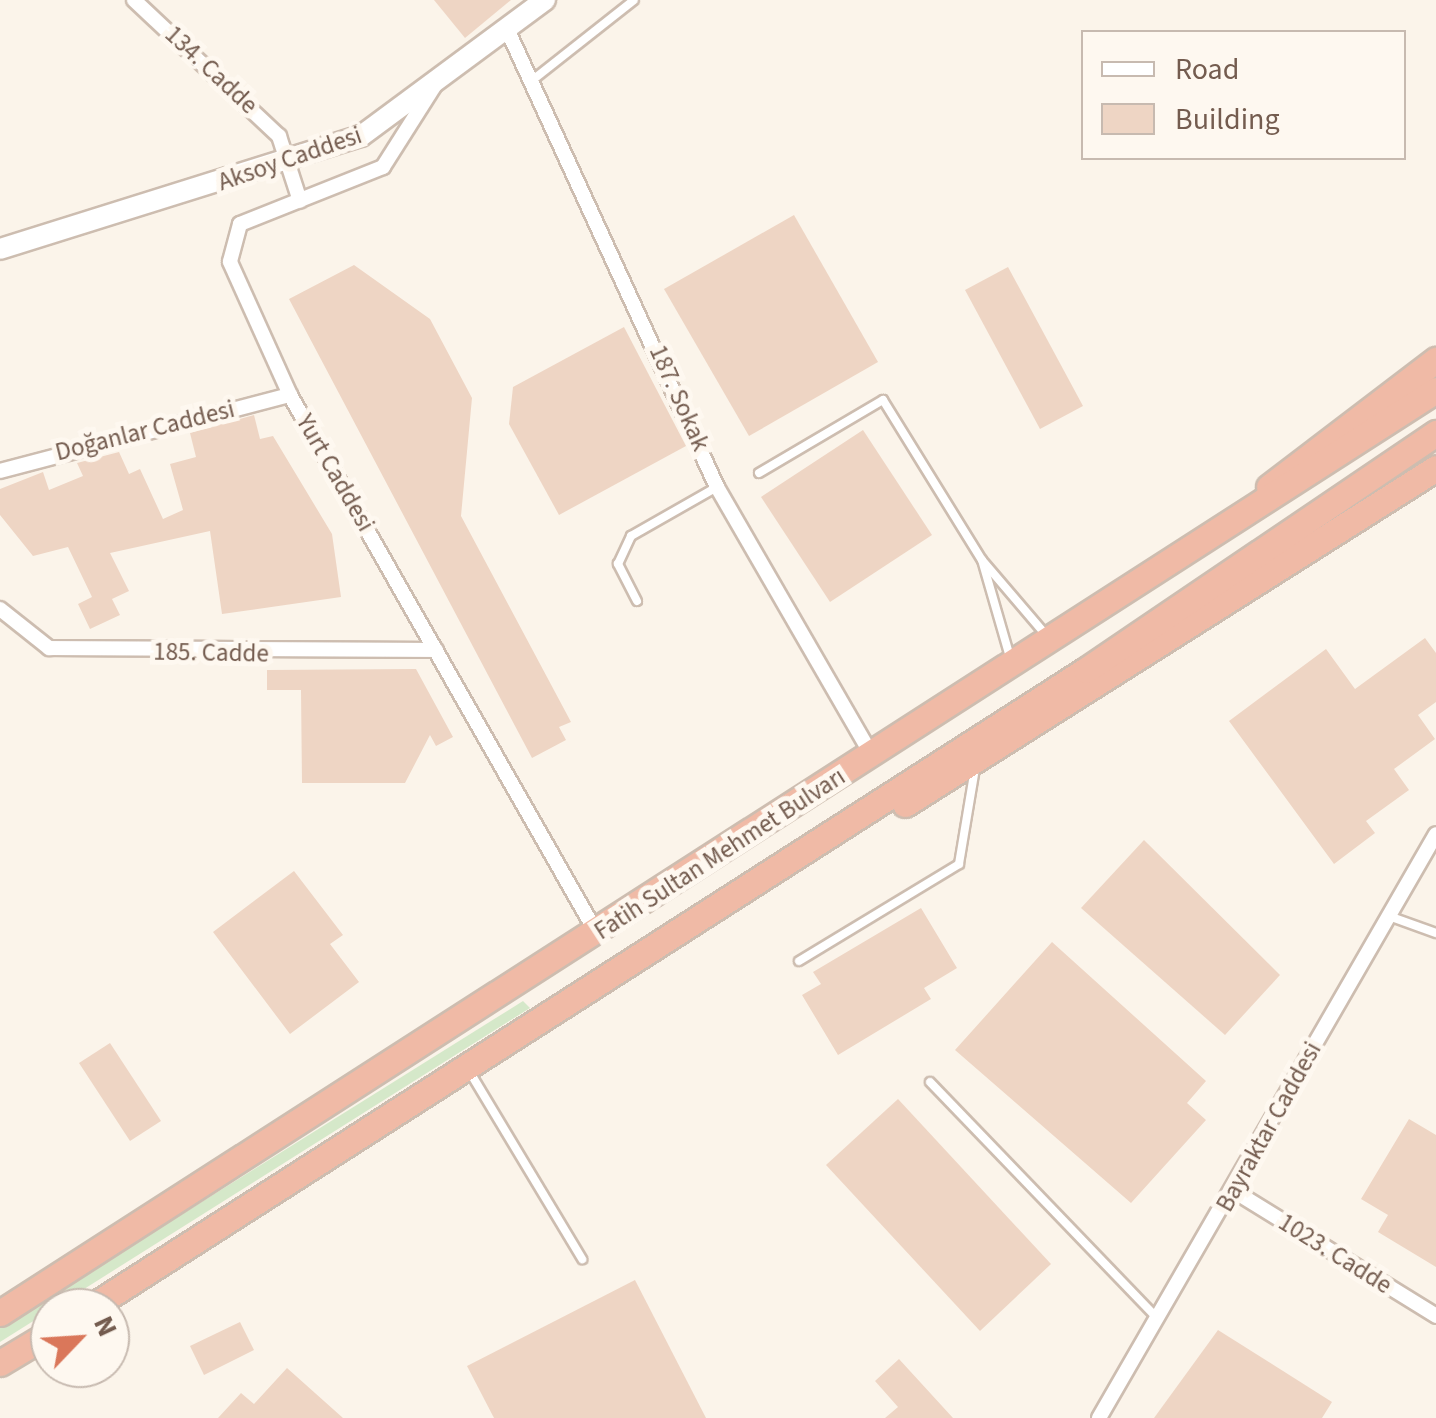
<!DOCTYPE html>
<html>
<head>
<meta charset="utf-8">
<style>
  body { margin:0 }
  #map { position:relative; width:1436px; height:1418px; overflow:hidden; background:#fbf4ea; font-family:"Source Sans 3",sans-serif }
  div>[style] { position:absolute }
  .green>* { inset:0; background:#d5e8c9 }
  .building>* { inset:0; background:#eed5c4 }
  .roads { filter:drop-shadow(2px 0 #cdbdb0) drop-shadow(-2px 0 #cdbdb0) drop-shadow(0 2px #cdbdb0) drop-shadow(0 -2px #cdbdb0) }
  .lane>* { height:8px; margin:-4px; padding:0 4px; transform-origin:4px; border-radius:4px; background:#fff }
  .street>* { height:14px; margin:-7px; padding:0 7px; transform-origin:7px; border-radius:7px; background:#fff }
  .secondary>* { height:20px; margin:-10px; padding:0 10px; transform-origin:10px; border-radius:10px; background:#fff }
  .highway>* { height:25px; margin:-12.5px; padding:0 12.5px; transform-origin:12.5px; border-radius:12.5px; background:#f0baa6 }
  span { translate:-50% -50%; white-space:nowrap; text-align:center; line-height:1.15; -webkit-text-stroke:10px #fef8f0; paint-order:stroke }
  .street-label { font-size:25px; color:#745c4f }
  .legend { position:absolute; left:1081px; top:30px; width:325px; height:130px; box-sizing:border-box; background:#fef8f0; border:2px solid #c7bab0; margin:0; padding:12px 18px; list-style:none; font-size:30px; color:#745c4f }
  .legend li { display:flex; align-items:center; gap:20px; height:50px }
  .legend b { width:50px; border:2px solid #c7bab0 }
  .north { position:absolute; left:30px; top:1288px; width:100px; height:100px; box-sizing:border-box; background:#fef8f0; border:2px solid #c7bab0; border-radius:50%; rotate:65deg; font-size:28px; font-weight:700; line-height:40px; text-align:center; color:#745c4f }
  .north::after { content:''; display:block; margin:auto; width:35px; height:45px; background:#da775a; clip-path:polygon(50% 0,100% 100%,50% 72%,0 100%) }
</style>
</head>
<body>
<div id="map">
  <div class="green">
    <i style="clip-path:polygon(523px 1001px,530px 1008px,0 1342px,0 1328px)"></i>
  </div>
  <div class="building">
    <i style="clip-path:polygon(434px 0,511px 0,465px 38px)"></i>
    <i style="clip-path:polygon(794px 215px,878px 362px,749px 436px,664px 289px)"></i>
    <i style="clip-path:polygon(354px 265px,430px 319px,472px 398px,461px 516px,571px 722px,559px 727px,566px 740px,532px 758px,289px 299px)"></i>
    <i style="clip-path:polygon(1008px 267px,1083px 406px,1040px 429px,965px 290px)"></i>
    <i style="clip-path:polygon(624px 327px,686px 446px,559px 515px,509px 424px,513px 387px)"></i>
    <i style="clip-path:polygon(254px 415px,260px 439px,273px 436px,332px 534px,341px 597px,222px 614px,210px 531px,110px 553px,129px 591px,112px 599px,120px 615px,90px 629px,78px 604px,92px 597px,68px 547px,33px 556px,0 515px,0 489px,43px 472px,49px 490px,83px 476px,77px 463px,119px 452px,129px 474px,140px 469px,163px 519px,183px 510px,170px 464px,196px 457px,190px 433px)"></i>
    <i style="clip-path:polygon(863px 430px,932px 535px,830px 602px,761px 497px)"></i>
    <i style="clip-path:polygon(1425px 638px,1436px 653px,1436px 702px,1418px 715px,1435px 739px,1394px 769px,1409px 790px,1366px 821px,1375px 833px,1334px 864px,1229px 721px,1326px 649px,1355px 689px)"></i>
    <i style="clip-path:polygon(416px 669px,453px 737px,436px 746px,430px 735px,405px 783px,302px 783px,301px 690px,267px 690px,267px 670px)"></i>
    <i style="clip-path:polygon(1144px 840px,1280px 975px,1225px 1035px,1081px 908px)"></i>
    <i style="clip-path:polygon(294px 871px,343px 935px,330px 944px,359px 982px,290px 1034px,213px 932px)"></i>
    <i style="clip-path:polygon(921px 908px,957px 968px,924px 988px,931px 999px,838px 1055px,802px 995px,821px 984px,813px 972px)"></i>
    <i style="clip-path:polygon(1052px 942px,1206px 1081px,1187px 1103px,1206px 1120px,1131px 1203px,955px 1050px)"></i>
    <i style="clip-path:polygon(110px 1043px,161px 1121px,130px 1141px,79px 1063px)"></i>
    <i style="clip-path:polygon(898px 1099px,1051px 1264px,980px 1331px,826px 1165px)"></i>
    <i style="clip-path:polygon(1409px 1119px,1436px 1135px,1436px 1267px,1378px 1232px,1388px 1215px,1361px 1199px)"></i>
    <i style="clip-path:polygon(635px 1280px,706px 1418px,494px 1418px,467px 1366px)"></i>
    <i style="clip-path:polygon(240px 1322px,254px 1350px,204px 1375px,190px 1346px)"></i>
    <i style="clip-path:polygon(1218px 1330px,1332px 1402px,1322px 1418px,1154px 1418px)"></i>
    <i style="clip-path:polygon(899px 1359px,953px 1418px,885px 1418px,898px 1407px,875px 1381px)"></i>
    <i style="clip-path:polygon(287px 1368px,343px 1418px,218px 1418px,241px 1393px,254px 1404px)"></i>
  </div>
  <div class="roads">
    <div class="lane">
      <i style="left:534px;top:79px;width:127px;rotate:-38.3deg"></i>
      <i style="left:759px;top:473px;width:144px;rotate:-30.5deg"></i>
      <i style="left:883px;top:400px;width:188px;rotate:58.3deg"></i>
      <i style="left:982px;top:560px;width:100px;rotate:49.5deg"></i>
      <i style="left:982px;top:560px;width:101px;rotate:73.9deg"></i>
      <i style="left:637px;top:601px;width:42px;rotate:-117.2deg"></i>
      <i style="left:618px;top:564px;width:31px;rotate:-65deg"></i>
      <i style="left:631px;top:536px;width:99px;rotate:-29.7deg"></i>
      <i style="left:1389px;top:916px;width:50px;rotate:19.9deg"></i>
      <i style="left:799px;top:961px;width:187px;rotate:-31.2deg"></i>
      <i style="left:959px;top:864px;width:97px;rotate:-80.5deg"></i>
      <i style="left:468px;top:1069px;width:222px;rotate:59deg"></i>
      <i style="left:930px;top:1082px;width:329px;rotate:46.1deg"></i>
    </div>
    <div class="street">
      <i style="left:134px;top:0;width:199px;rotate:43.2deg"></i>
      <i style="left:279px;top:136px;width:68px;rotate:72.1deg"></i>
      <i style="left:507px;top:29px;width:504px;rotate:65.37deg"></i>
      <i style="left:717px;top:487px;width:310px;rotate:60deg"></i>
      <i style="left:435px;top:85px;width:97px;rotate:122.4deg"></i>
      <i style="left:383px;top:167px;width:154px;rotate:158.3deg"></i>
      <i style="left:240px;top:224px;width:39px;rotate:105deg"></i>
      <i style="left:230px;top:262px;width:146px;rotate:65.7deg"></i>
      <i style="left:290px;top:395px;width:618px;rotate:60.32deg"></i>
      <i style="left:0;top:471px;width:300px;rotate:-14.7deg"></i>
      <i style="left:0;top:609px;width:63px;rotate:38.5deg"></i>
      <i style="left:49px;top:648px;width:387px;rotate:0.3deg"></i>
      <i style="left:1234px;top:1191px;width:238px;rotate:31.7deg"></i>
      <i style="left:1099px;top:1418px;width:674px;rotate:-60.01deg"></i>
    </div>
    <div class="secondary">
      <i style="left:0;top:249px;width:378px;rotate:-17.4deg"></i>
      <i style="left:361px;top:136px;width:229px;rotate:-36.5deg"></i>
    </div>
    <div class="highway">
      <i style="left:1269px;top:487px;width:210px;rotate:-37.3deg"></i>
      <i style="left:905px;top:804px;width:628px;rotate:-32.32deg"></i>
      <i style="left:90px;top:1308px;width:1183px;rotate:-32.64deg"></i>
      <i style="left:1086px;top:670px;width:423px;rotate:-34.1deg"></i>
      <i style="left:0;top:1313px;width:1707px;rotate:-32.73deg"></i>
      <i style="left:0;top:1363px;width:58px;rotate:-31deg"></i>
    </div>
  </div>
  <div class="street-label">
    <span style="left:211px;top:70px;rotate:43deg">134. Cadde</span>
    <span style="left:290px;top:159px;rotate:-19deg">Aksoy Caddesi</span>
    <span style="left:679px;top:398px;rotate:66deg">187. Sokak</span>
    <span style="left:145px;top:431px;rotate:-14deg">Doğanlar Caddesi</span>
    <span style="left:335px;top:473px;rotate:60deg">Yurt Caddesi</span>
    <span style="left:211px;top:653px;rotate:1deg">185. Cadde</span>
    <span style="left:720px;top:854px;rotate:-33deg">Fatih Sultan Mehmet Bulvarı</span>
    <span style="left:1269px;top:1127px;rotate:-61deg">Bayraktar Caddesi</span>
    <span style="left:1335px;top:1254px;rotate:32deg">1023. Cadde</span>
  </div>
  <ul class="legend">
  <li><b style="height:12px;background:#fff"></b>Road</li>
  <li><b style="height:28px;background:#eed5c4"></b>Building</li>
  </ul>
  <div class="north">N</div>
</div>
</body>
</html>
